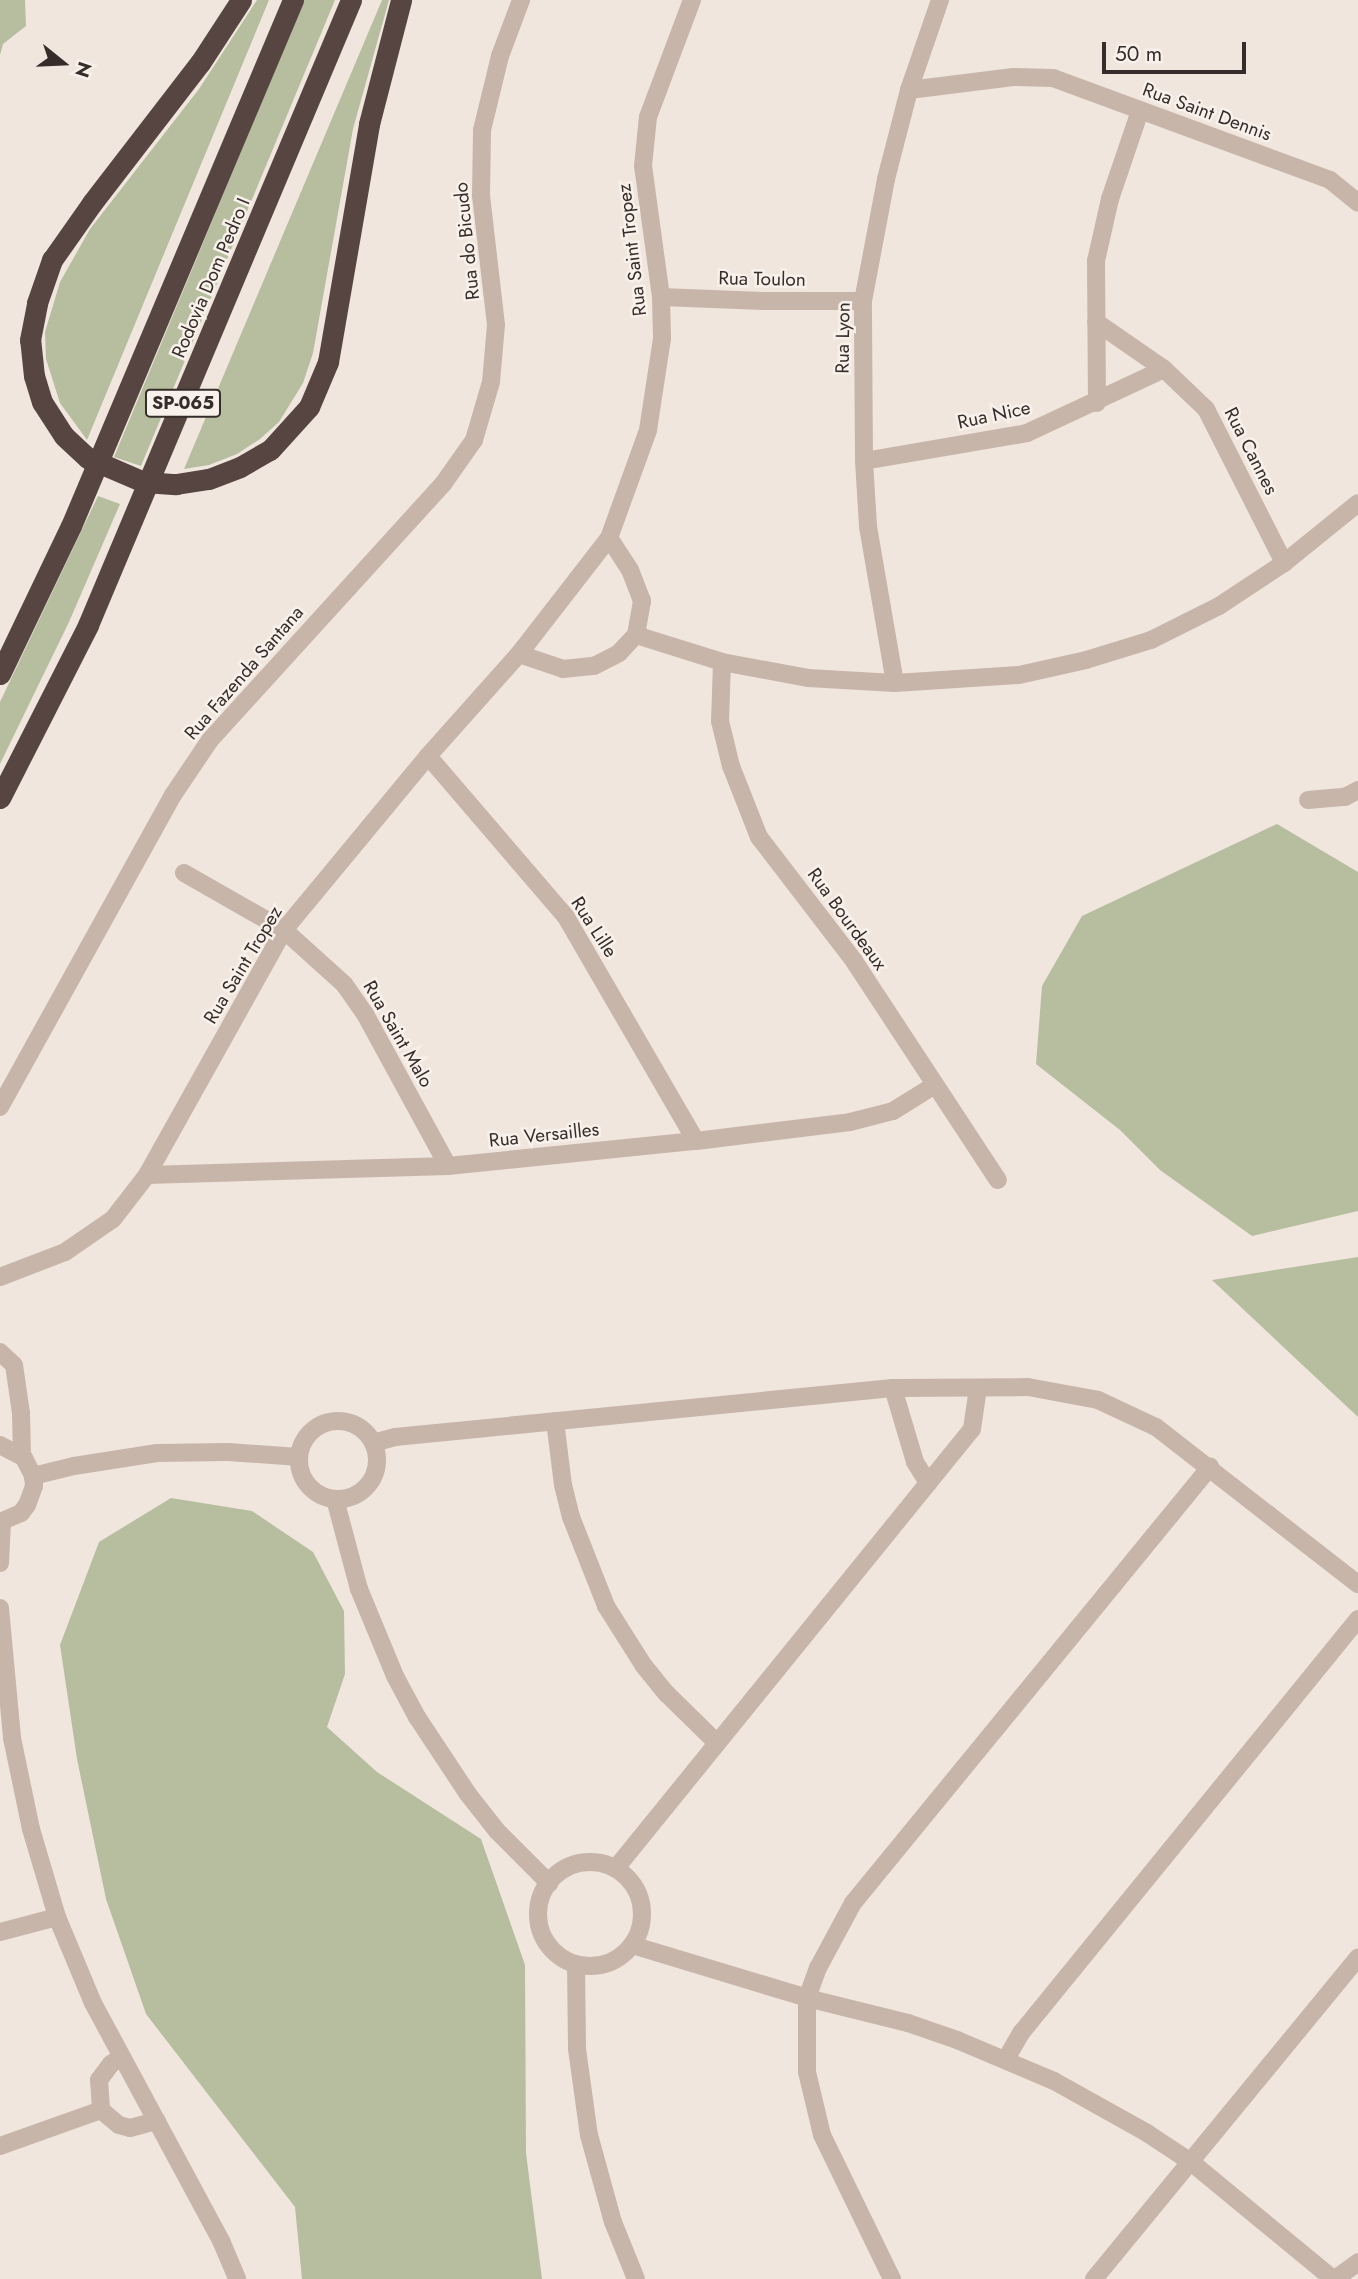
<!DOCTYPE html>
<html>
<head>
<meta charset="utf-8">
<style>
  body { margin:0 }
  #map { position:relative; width:1358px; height:2279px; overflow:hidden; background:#f0e6de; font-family:Jost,sans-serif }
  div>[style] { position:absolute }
  .green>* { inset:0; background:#b7be9f }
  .street>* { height:18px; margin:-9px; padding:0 9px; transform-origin:9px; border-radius:9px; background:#c8b5aa }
  .street>.ring { margin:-9px; padding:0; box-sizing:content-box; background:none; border:18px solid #c8b5aa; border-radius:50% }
  .highway>* { height:21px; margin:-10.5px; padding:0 10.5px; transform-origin:10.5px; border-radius:10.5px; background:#564541 }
  .highway-bridge>* { height:21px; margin:-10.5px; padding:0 10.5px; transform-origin:10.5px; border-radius:10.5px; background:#564541 }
  span { translate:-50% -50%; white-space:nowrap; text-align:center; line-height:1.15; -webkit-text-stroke:5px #f8f0ea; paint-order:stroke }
  .shield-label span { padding:2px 5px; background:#f8f0ea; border:2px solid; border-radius:5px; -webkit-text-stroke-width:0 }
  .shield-label { font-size:18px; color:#362c29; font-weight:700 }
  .street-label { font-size:19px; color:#362c29 }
  .north { position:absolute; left:28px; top:28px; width:70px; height:70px; -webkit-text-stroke:5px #f8f0ea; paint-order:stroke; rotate:108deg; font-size:19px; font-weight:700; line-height:28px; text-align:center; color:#362c29 }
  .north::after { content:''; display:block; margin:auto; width:24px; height:32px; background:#362c29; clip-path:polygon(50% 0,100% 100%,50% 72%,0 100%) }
  .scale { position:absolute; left:1102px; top:42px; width:144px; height:32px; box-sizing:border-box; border:4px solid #362c29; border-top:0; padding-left:9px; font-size:21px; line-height:24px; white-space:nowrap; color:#362c29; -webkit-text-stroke:5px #f8f0ea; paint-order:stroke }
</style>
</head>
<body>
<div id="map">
  <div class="green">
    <i style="clip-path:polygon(0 0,25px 0,26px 26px,3px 44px,0 55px)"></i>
    <i style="clip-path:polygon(257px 0,269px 0,87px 440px,60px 403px,46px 359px,45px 332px,60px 282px,90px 229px,199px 89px)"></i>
    <i style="clip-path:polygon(304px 0,335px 0,141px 466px,114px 457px)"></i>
    <i style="clip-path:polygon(382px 0,389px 0,353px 129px,313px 353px,303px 383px,279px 422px,260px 439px,237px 454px,209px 465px,184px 469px)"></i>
    <i style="clip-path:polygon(98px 496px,120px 504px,69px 622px,0 764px,0 702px)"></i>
    <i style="clip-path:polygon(1277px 824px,1358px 872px,1358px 1211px,1252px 1236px,1160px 1170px,1120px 1130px,1036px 1064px,1042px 986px,1082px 916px)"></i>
    <i style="clip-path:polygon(1358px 1257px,1358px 1417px,1212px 1280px)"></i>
    <i style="clip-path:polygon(171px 1498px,252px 1511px,313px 1552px,344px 1611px,345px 1674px,327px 1727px,377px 1772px,481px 1839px,525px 1965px,526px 2153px,542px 2279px,302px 2279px,295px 2207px,146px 2014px,106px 1899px,77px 1759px,60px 1645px,99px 1542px)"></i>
  </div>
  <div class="street">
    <i style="left:909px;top:90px;width:105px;rotate:-7.1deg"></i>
    <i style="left:1013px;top:77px;width:40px;rotate:1.4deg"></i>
    <i style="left:1053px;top:78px;width:295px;rotate:20.2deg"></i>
    <i style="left:1330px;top:180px;width:36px;rotate:39deg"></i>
    <i style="left:661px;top:297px;width:102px;rotate:2.2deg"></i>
    <i style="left:763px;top:301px;width:100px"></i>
    <i style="left:1096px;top:322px;width:83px;rotate:34.7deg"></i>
    <i style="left:1164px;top:369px;width:58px;rotate:43.6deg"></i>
    <i style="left:1206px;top:409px;width:173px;rotate:63.1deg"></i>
    <i style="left:1097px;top:403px;width:142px;rotate:-90.4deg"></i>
    <i style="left:1096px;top:261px;width:64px;rotate:-77.3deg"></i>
    <i style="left:1110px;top:199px;width:93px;rotate:-71.2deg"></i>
    <i style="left:864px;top:461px;width:165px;rotate:-9.7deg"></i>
    <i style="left:1027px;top:433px;width:151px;rotate:-25deg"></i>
    <i style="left:636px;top:635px;width:90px;rotate:17.4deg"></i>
    <i style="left:722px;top:662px;width:87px;rotate:10.5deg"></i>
    <i style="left:808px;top:678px;width:87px;rotate:3.3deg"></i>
    <i style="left:895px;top:683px;width:124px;rotate:-3.7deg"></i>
    <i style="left:1019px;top:675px;width:69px;rotate:-12.6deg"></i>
    <i style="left:1086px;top:660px;width:68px;rotate:-17.1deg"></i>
    <i style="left:1151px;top:640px;width:76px;rotate:-26.6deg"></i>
    <i style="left:1219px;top:606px;width:78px;rotate:-33.5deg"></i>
    <i style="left:1284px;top:563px;width:95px;rotate:-39deg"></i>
    <i style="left:519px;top:654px;width:46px;rotate:18.8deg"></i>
    <i style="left:563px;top:669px;width:31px;rotate:-6deg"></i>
    <i style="left:594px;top:666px;width:28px;rotate:-27deg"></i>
    <i style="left:619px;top:653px;width:25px;rotate:-47deg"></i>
    <i style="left:636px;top:635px;width:35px;rotate:-80deg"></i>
    <i style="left:642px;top:601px;width:33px;rotate:-111deg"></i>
    <i style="left:630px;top:570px;width:38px;rotate:-123deg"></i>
    <i style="left:722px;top:662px;width:59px;rotate:91.9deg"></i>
    <i style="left:720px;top:721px;width:46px;rotate:76.3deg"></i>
    <i style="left:731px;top:766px;width:76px;rotate:68.5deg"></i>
    <i style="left:759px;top:837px;width:156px;rotate:52.5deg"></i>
    <i style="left:854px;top:961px;width:262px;rotate:56.7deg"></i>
    <i style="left:895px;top:683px;width:159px;rotate:-99.8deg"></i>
    <i style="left:868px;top:526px;width:65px;rotate:-93.5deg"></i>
    <i style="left:864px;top:461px;width:160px;rotate:-90.4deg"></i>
    <i style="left:863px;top:301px;width:124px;rotate:-79.3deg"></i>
    <i style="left:886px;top:179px;width:92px;rotate:-75.5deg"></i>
    <i style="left:909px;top:90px;width:95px;rotate:-71deg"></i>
    <i style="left:428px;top:756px;width:212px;rotate:49.4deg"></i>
    <i style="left:566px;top:917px;width:259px;rotate:59.9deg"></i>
    <i style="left:1308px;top:800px;width:37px;rotate:-5deg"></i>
    <i style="left:1345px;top:797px;width:15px;rotate:-28deg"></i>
    <i style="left:184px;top:873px;width:115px;rotate:29.7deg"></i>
    <i style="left:284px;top:930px;width:81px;rotate:42deg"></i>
    <i style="left:344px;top:984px;width:37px;rotate:55deg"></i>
    <i style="left:365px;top:1014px;width:173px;rotate:61.4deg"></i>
    <i style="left:0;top:1107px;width:357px;rotate:-61deg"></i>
    <i style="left:173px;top:795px;width:66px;rotate:-56.1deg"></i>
    <i style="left:210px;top:740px;width:346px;rotate:-47.7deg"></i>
    <i style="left:443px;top:484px;width:54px;rotate:-54.8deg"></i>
    <i style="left:474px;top:440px;width:60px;rotate:-73.7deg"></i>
    <i style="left:491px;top:382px;width:57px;rotate:-85deg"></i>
    <i style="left:496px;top:325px;width:131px;rotate:-96.6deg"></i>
    <i style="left:481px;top:195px;width:65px;rotate:-89.1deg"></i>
    <i style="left:482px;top:130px;width:76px;rotate:-76.3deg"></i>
    <i style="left:500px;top:56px;width:60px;rotate:-69.4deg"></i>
    <i style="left:147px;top:1175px;width:301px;rotate:-1.7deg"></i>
    <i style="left:448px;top:1166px;width:249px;rotate:-5.8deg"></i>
    <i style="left:696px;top:1141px;width:155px;rotate:-7deg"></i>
    <i style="left:850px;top:1122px;width:44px;rotate:-14.3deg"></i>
    <i style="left:893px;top:1111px;width:49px;rotate:-31.8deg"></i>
    <i style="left:0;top:1277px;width:70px;rotate:-21deg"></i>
    <i style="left:65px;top:1252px;width:58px;rotate:-34.5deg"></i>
    <i style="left:113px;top:1219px;width:56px;rotate:-52.3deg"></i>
    <i style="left:147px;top:1175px;width:281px;rotate:-60.8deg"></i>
    <i style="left:284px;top:930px;width:226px;rotate:-50.4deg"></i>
    <i style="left:428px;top:756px;width:137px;rotate:-48.3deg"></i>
    <i style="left:519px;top:654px;width:147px;rotate:-52.2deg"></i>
    <i style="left:609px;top:538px;width:115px;rotate:-70.1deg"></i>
    <i style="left:648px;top:430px;width:93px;rotate:-81.3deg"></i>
    <i style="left:662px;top:338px;width:41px;rotate:-91.4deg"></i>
    <i style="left:661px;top:297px;width:132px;rotate:-97.8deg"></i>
    <i style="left:643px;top:166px;width:49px;rotate:-84.2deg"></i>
    <i style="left:648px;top:117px;width:125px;rotate:-69.4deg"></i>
    <i style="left:0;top:1352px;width:19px;rotate:43deg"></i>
    <i style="left:14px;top:1365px;width:49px;rotate:81.7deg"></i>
    <i style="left:21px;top:1413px;width:43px;rotate:88.7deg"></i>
    <i style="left:893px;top:1388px;width:77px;rotate:73.4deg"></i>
    <i style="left:915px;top:1462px;width:25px;rotate:58deg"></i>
    <i style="left:555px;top:1421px;width:64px;rotate:82.9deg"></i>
    <i style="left:563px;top:1485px;width:33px;rotate:76deg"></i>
    <i style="left:571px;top:1517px;width:96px;rotate:68.5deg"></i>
    <i style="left:606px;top:1606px;width:71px;rotate:57.7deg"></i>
    <i style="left:644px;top:1666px;width:36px;rotate:51deg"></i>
    <i style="left:667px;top:1694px;width:70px;rotate:44.4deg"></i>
    <i class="ring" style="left:299px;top:1421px;width:60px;height:60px"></i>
    <i style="left:373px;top:1443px;width:23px;rotate:-15deg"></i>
    <i style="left:395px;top:1437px;width:500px;rotate:-5.62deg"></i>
    <i style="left:893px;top:1388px;width:135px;rotate:-0.4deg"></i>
    <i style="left:1028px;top:1387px;width:71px;rotate:10.5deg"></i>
    <i style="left:1098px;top:1400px;width:64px;rotate:25deg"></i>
    <i style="left:1156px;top:1427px;width:256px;rotate:37.9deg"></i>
    <i style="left:0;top:1445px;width:27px;rotate:28deg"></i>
    <i style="left:24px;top:1458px;width:20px;rotate:63deg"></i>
    <i style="left:33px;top:1476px;width:10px;rotate:84deg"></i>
    <i style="left:34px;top:1486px;width:20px;rotate:110deg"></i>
    <i style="left:27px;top:1505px;width:10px;rotate:127deg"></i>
    <i style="left:21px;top:1513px;width:23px;rotate:157deg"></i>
    <i style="left:33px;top:1476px;width:42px;rotate:-13.7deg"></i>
    <i style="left:74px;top:1466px;width:84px;rotate:-8.9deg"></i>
    <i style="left:157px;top:1453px;width:71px;rotate:-0.8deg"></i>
    <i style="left:228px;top:1452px;width:71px;rotate:4deg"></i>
    <i style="left:335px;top:1499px;width:93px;rotate:75.1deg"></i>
    <i style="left:359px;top:1589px;width:94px;rotate:67.5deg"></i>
    <i style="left:395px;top:1676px;width:47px;rotate:61.8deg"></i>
    <i style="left:417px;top:1717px;width:92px;rotate:56.5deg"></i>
    <i style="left:468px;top:1794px;width:47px;rotate:51.9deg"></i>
    <i style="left:497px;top:1831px;width:74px;rotate:45deg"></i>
    <i style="left:0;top:1563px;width:41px;rotate:-87.2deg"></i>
    <i style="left:0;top:1608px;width:131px;rotate:84.7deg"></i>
    <i style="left:12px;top:1738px;width:93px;rotate:78.2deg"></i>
    <i style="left:31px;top:1829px;width:92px;rotate:73.5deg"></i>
    <i style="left:57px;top:1917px;width:93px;rotate:67.3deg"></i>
    <i style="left:93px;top:2003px;width:272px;rotate:61.7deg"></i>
    <i style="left:222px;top:2243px;width:39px;rotate:67deg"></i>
    <i class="ring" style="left:538px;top:1862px;width:86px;height:86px"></i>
    <i style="left:616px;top:1868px;width:565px;rotate:-50.96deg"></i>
    <i style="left:972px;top:1429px;width:41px;rotate:-81.7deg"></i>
    <i style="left:0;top:1932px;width:59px;rotate:-14.7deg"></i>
    <i style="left:632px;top:1945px;width:183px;rotate:16.8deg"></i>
    <i style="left:807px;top:1998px;width:104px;rotate:13.9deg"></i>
    <i style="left:908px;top:2023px;width:52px;rotate:19.1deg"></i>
    <i style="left:957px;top:2040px;width:105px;rotate:22.9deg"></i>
    <i style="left:1054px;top:2081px;width:107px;rotate:29.2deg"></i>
    <i style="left:1147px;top:2133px;width:53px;rotate:33.4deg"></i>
    <i style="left:1191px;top:2162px;width:184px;rotate:39.5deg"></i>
    <i style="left:576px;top:1964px;width:85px;rotate:89.3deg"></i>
    <i style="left:577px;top:2049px;width:87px;rotate:82.1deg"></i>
    <i style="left:589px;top:2135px;width:90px;rotate:74.6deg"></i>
    <i style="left:613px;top:2222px;width:61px;rotate:68deg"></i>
    <i style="left:122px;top:2057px;width:13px;rotate:148deg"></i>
    <i style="left:111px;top:2064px;width:20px;rotate:127deg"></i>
    <i style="left:99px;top:2080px;width:30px;rotate:86deg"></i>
    <i style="left:101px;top:2110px;width:23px;rotate:40deg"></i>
    <i style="left:119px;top:2125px;width:11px;rotate:15deg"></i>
    <i style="left:130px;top:2128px;width:28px;rotate:-15deg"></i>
    <i style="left:1006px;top:2059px;width:30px;rotate:-60deg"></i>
    <i style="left:1021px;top:2033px;width:534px;rotate:-50.85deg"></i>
    <i style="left:0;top:2146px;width:107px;rotate:-19.6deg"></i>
    <i style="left:892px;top:2279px;width:160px;rotate:-115.9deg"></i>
    <i style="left:822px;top:2135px;width:65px;rotate:-103.4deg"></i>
    <i style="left:807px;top:2072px;width:74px;rotate:-90deg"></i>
    <i style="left:807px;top:1998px;width:32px;rotate:-70deg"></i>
    <i style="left:818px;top:1968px;width:74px;rotate:-61.7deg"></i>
    <i style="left:853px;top:1903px;width:564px;rotate:-50.69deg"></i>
    <i style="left:1094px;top:2279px;width:416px;rotate:-50.6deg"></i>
    <i style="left:1335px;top:2279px;width:29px;rotate:-36deg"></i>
  </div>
  <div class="highway">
    <i style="left:42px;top:402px;width:27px;rotate:-107deg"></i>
    <i style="left:34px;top:376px;width:36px;rotate:-96deg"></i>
    <i style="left:30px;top:340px;width:38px;rotate:-79deg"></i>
    <i style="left:37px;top:303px;width:46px;rotate:-70.8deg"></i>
    <i style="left:52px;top:260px;width:70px;rotate:-54.9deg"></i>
    <i style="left:92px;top:203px;width:177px;rotate:-52.4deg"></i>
    <i style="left:200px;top:63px;width:75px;rotate:-56.9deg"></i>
    <i style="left:270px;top:450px;width:58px;rotate:-47.8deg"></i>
    <i style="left:309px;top:407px;width:49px;rotate:-67.1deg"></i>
    <i style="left:328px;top:362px;width:242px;rotate:-80.2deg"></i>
    <i style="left:369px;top:124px;width:128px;rotate:-75.5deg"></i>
    <i style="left:0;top:674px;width:164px;rotate:-64.4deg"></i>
    <i style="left:71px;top:526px;width:571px;rotate:-67.12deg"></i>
    <i style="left:0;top:798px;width:194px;rotate:-63deg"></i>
    <i style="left:88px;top:625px;width:678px;rotate:-67.18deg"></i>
  </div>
  <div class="highway-bridge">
    <i style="left:42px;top:402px;width:40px;rotate:57.1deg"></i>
    <i style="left:64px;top:436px;width:33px;rotate:43deg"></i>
    <i style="left:88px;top:458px;width:61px;rotate:23.2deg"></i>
    <i style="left:144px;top:482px;width:32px;rotate:4deg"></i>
    <i style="left:176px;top:484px;width:33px;rotate:-9deg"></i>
    <i style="left:209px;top:479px;width:33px;rotate:-21deg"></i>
    <i style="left:240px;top:467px;width:34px;rotate:-30deg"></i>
  </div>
  <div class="shield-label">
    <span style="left:183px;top:403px">SP-065</span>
  </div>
  <div class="street-label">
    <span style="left:1207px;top:112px;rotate:20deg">Rua Saint Dennis</span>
    <span style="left:467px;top:241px;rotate:-96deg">Rua do Bicudo</span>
    <span style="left:632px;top:250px;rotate:-97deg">Rua Saint Tropez</span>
    <span style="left:211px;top:278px;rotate:-67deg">Rodovia Dom Pedro I</span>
    <span style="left:762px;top:279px;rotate:1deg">Rua Toulon</span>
    <span style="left:843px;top:338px;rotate:-89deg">Rua Lyon</span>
    <span style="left:994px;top:415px;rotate:-12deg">Rua Nice</span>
    <span style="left:1251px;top:451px;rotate:63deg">Rua Cannes</span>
    <span style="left:244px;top:673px;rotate:-49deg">Rua Fazenda Santana</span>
    <span style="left:847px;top:919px;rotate:54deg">Rua Bourdeaux</span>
    <span style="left:594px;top:927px;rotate:57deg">Rua Lille</span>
    <span style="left:243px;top:965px;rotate:-59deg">Rua Saint Tropez</span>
    <span style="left:398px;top:1034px;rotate:60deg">Rua Saint Malo</span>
    <span style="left:544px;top:1135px;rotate:-6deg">Rua Versailles</span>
  </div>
  <div class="north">N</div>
  <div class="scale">50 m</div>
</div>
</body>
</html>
